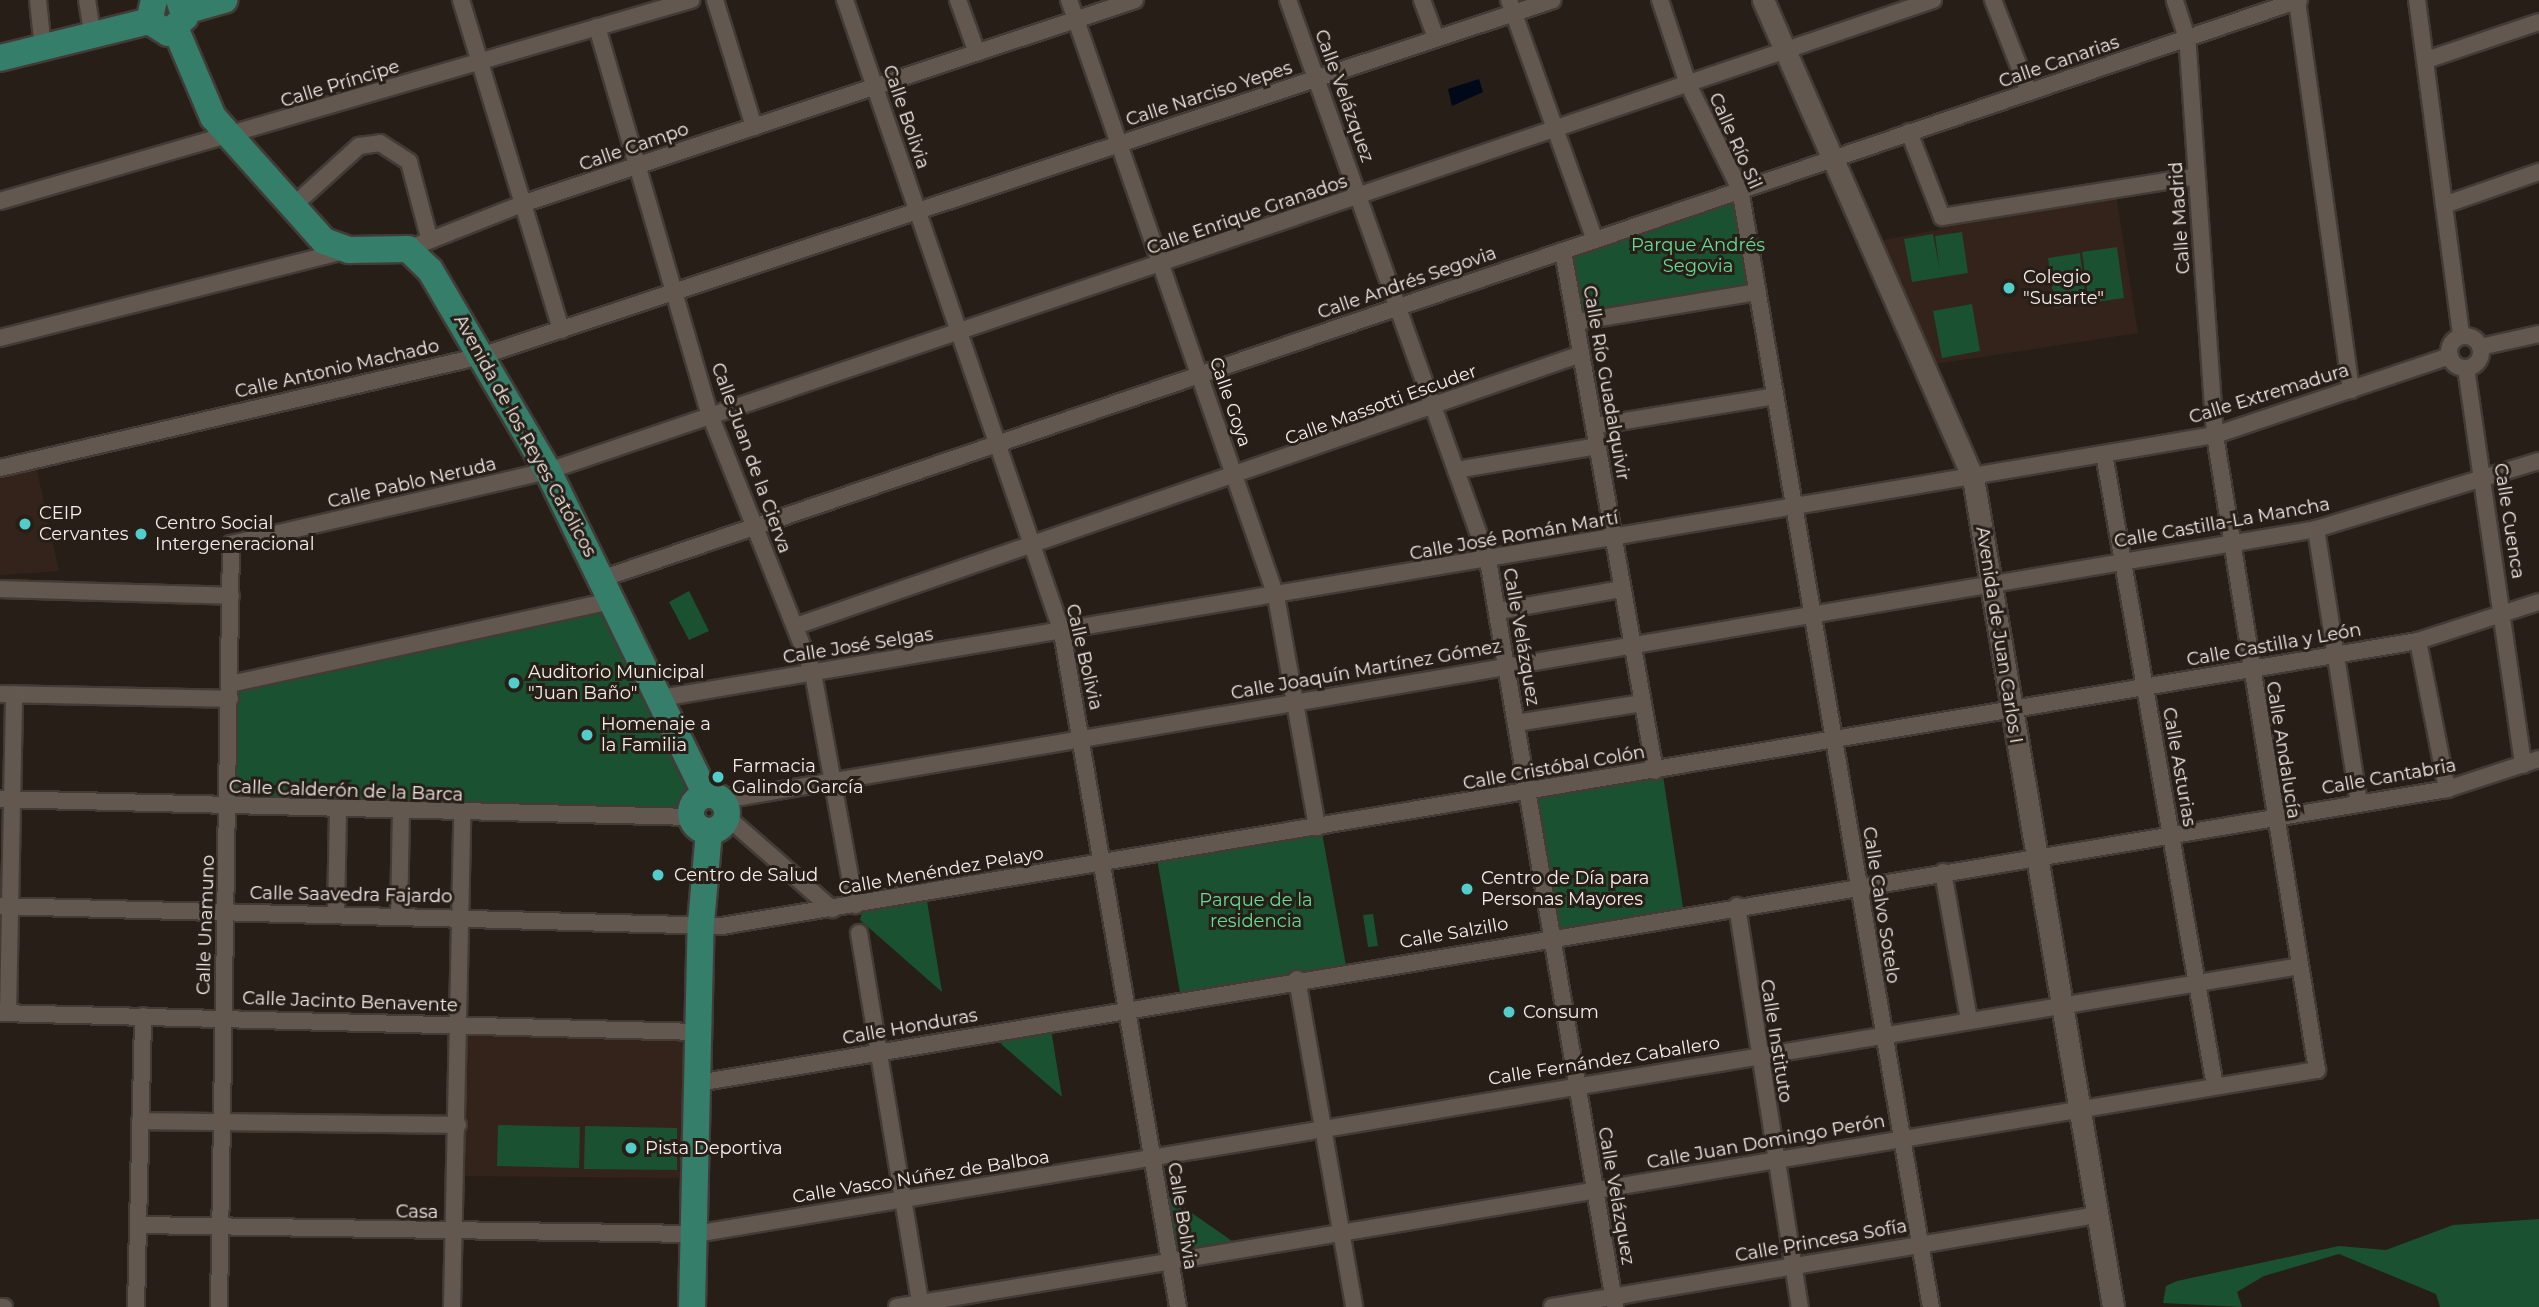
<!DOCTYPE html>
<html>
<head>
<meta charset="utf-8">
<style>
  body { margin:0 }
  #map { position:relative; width:2539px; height:1307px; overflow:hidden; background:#271e17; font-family:Montserrat,sans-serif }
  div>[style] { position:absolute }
  .education>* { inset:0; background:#34231b }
  .green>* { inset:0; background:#195131 }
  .water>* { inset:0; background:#000919 }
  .roads { filter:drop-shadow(2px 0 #423b36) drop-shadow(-2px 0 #423b36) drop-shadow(0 2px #423b36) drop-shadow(0 -2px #423b36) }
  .minor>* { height:16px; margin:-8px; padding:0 8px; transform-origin:8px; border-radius:8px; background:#635850 }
  .minor>.ring { margin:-8px; padding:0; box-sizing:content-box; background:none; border:16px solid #635850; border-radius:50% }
  .tertiary>* { height:21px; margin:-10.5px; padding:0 10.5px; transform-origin:10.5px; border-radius:10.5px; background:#635850 }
  .primary>* { height:26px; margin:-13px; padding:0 13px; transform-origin:13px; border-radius:13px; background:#347e6a }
  .primary>.ring { margin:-13px; padding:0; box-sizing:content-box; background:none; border:26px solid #347e6a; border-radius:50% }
  .dots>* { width:19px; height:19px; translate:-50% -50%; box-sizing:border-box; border:4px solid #271e17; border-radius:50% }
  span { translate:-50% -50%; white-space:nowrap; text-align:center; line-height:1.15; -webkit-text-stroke:6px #271e17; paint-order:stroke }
  .street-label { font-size:18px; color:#f4eee9 }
  .park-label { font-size:18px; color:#65dd96 }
  .poi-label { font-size:18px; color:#f4eee9 }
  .left { translate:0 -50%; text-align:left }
</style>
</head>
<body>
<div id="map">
  <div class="education">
    <i style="clip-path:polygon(2115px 189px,2138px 333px,1923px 366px,1867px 243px,1937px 230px,1945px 226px,1942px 217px)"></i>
    <i style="clip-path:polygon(36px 466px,59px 571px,0 575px,0 475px)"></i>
    <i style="clip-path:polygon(459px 1025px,698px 1032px,696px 1178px,457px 1176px)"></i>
  </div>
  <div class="green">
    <i style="clip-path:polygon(1740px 189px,1758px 292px,1576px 322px,1563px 251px)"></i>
    <i style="clip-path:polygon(1962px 232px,1968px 273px,1912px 282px,1904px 239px,1933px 234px,1940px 271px,1935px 236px)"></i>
    <i style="clip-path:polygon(2117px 247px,2124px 298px,2089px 303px,2082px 252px)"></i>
    <i style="clip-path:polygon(2080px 253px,2086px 303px,2055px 308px,2048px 258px)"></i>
    <i style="clip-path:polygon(1972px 304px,1980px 351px,1942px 358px,1933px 311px)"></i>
    <i style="clip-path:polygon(689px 591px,709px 631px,689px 640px,669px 602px)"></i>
    <i style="clip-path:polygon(614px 600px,705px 798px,705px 819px,229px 806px,230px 684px)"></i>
    <i style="clip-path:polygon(1662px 769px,1684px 914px,1552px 935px,1527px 792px)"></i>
    <i style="clip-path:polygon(1321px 827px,1347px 971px,1181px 999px,1156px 853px)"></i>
    <i style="clip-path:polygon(927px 901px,942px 992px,860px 920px,862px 912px)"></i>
    <i style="clip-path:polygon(1373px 914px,1378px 946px,1368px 947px,1363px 915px)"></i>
    <i style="clip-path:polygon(1051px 1029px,1062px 1097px,1001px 1044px,1003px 1036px)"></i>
    <i style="clip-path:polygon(498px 1125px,580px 1127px,579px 1168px,497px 1166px)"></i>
    <i style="clip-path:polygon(585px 1126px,677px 1128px,677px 1170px,584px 1169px)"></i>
    <i style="clip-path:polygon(1166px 1195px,1245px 1250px,1170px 1262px)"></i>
    <i style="clip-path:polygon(2539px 1219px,2539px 1307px,2440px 1307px,2436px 1294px,2339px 1254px,2264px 1276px,2237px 1292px,2242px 1307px,2163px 1303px,2166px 1286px,2177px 1281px,2339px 1246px,2386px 1250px,2453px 1225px)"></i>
  </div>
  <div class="water">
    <i style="clip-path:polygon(1479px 79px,1483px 92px,1452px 106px,1448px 89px)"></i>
  </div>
  <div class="roads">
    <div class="minor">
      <i style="left:38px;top:0;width:49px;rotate:84.2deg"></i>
      <i style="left:87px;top:0;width:37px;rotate:81deg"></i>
      <i style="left:461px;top:0;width:345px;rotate:73.1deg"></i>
      <i style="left:715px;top:0;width:133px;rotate:72.9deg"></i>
      <i style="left:845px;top:0;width:668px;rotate:71.05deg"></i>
      <i style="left:1062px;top:632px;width:685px;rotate:80.25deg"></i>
      <i style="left:958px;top:0;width:56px;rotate:70.3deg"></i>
      <i style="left:1069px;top:0;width:631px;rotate:70.85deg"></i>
      <i style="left:1276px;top:596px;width:235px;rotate:79.9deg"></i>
      <i style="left:1288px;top:0;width:595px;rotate:70.35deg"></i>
      <i style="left:1488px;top:560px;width:758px;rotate:80.35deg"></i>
      <i style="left:1422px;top:0;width:40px;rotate:69.8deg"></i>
      <i style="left:1509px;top:0;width:255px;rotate:70.3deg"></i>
      <i style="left:1660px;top:0;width:89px;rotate:71.6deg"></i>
      <i style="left:1688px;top:84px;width:117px;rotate:63.7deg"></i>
      <i style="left:1740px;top:189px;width:1134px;rotate:80.31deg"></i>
      <i style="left:1993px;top:0;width:99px;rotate:68.6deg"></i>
      <i style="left:2417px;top:0;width:339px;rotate:82.5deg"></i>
      <i style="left:2297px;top:1px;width:393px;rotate:82.1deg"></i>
      <i style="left:597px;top:27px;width:404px;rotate:73.8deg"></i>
      <i style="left:710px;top:415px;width:278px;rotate:68.2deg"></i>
      <i style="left:813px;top:673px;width:236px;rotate:79.7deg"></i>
      <i style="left:2426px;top:60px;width:119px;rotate:-18.6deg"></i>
      <i style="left:1909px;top:132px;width:91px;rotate:68.8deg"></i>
      <i style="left:1942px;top:217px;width:258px;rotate:-9.1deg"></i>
      <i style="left:0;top:201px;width:720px;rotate:-16.22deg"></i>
      <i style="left:2444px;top:205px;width:101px;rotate:-19.2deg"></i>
      <i style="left:292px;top:207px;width:91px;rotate:-42.3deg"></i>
      <i style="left:359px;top:146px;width:21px;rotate:-8deg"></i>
      <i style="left:380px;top:143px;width:35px;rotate:33deg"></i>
      <i style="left:409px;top:162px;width:78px;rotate:75.1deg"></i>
      <i style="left:408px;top:249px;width:123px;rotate:-21.5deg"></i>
      <i style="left:522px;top:204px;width:646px;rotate:-18.41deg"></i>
      <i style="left:1563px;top:251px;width:528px;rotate:79.97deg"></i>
      <i style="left:1576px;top:322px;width:184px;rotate:-9.4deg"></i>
      <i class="ring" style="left:2449px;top:336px;width:16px;height:16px"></i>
      <i style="left:0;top:338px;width:360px;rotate:-14.2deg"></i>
      <i style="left:2480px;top:347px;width:60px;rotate:-12.4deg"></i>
      <i style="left:2466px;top:368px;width:401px;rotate:81.8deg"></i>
      <i style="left:1594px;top:426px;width:183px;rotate:-9.4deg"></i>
      <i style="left:2104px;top:454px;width:642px;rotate:80.04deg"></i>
      <i style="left:0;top:468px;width:497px;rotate:-13.1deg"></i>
      <i style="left:484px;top:355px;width:1126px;rotate:-18.37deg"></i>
      <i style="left:1456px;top:470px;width:144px;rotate:-9.6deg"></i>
      <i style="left:2316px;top:529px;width:277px;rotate:81.1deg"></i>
      <i style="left:604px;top:578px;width:1791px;rotate:-18.83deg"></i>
      <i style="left:0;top:589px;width:231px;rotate:1.7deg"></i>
      <i style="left:1498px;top:611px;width:126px;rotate:-10.1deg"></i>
      <i style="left:796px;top:626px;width:831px;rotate:-19.11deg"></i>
      <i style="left:2418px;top:641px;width:151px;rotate:78.9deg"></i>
      <i style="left:230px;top:684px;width:393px;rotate:-12.3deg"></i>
      <i style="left:0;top:694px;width:230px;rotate:1.2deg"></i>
      <i style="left:661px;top:698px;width:1576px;rotate:-9.61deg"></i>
      <i style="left:2215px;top:435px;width:248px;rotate:-18.6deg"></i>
      <i style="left:1516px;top:723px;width:128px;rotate:-9deg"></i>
      <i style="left:0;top:799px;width:692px;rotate:1.49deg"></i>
      <i style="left:723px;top:800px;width:1616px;rotate:-9.65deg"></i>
      <i style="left:2316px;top:529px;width:233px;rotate:-17deg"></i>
      <i style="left:727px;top:817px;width:140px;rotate:41.2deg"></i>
      <i style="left:1943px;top:872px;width:150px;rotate:80deg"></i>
      <i style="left:0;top:906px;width:722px;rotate:1.59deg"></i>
      <i style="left:722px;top:926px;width:1720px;rotate:-9.54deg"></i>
      <i style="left:2418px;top:641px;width:127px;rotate:-17.9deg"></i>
      <i style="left:1737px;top:906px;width:406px;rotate:81.1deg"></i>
      <i style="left:336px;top:915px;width:106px;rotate:-88.9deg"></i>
      <i style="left:399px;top:916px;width:104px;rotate:-88.9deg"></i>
      <i style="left:859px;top:933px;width:379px;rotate:80.6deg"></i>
      <i style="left:1297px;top:979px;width:333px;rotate:80.1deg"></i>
      <i style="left:0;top:1013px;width:698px;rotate:1.56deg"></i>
      <i style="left:8px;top:1013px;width:319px;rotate:-88.9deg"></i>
      <i style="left:698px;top:1083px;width:1774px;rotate:-9.54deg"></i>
      <i style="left:2447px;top:789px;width:97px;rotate:-18.1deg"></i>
      <i style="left:140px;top:1121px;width:318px;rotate:0.7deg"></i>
      <i style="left:138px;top:1225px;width:557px;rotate:0.93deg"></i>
      <i style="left:695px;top:1234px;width:1627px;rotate:-9.48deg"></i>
      <i style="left:0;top:1307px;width:4px"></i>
      <i style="left:136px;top:1307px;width:291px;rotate:-88.6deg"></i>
      <i style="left:219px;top:1307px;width:763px;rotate:-89.1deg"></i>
      <i style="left:231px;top:544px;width:325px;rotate:-13deg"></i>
      <i style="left:548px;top:471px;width:1463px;rotate:-18.78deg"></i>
      <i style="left:452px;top:1307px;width:493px;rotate:-88.8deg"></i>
      <i style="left:897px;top:1307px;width:1440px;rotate:-9.48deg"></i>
      <i style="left:2317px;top:1070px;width:643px;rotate:-99.13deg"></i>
      <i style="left:2215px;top:435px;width:398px;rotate:-94deg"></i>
      <i style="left:2187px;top:38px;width:40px;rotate:-108deg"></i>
      <i style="left:1552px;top:1307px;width:553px;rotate:-9.58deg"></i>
    </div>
    <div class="tertiary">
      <i style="left:1763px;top:0;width:522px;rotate:66.28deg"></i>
      <i style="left:1973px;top:478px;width:841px;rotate:80.41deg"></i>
    </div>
    <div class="primary">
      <i style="left:154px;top:0;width:22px;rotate:103deg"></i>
      <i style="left:149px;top:21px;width:22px;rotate:32deg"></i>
      <i style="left:168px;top:33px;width:23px;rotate:-43deg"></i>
      <i style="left:185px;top:17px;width:18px;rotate:-109deg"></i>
      <i style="left:185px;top:11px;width:41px;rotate:-15.8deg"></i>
      <i style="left:176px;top:30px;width:95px;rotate:67deg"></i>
      <i style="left:213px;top:117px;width:166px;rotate:48.2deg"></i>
      <i style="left:324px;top:241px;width:27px;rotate:20deg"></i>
      <i style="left:349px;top:250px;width:59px;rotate:-1deg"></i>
      <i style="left:408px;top:249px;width:30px;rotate:44deg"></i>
      <i style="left:430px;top:270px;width:233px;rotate:59.6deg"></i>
      <i style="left:548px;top:471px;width:360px;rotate:64deg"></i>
      <i style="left:0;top:58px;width:154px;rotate:-13.9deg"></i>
      <i class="ring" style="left:691px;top:795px;width:10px;height:10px"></i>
      <i style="left:692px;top:1307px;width:384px;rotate:-88.7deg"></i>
      <i style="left:701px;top:923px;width:92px;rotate:-85deg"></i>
    </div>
  </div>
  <div class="dots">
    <i style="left:2009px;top:288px;background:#53cdc9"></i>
    <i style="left:25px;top:524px;background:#53cdc9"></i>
    <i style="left:141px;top:534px;background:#53cdc9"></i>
    <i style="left:514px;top:683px;background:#53cdc9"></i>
    <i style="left:587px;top:735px;background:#53cdc9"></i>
    <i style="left:718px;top:777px;background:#53cdc9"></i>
    <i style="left:658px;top:875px;background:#53cdc9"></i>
    <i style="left:1467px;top:889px;background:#53cdc9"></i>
    <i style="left:1509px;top:1012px;background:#53cdc9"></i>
    <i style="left:631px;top:1148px;background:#53cdc9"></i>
  </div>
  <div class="street-label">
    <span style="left:2059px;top:62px;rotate:-19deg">Calle Canarias</span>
    <span style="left:340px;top:84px;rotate:-17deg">Calle Príncipe</span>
    <span style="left:1209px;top:94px;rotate:-18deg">Calle Narciso Yepes</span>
    <span style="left:1344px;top:96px;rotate:70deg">Calle Velázquez</span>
    <span style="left:906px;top:117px;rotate:71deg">Calle Bolivia</span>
    <span style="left:1735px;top:141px;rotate:66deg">Calle Río Sil</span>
    <span style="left:634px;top:147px;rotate:-19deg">Calle Campo</span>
    <span style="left:1247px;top:215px;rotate:-19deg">Calle Enrique Granados</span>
    <span style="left:2180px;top:218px;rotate:-94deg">Calle Madrid</span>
    <span style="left:1407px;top:283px;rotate:-19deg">Calle Andrés Segovia</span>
    <span style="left:337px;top:369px;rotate:-13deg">Calle Antonio Machado</span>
    <span style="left:1606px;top:383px;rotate:80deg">Calle Río Guadalquivir</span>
    <span style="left:2269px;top:394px;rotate:-17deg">Calle Extremadura</span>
    <span style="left:1230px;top:402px;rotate:71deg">Calle Goya</span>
    <span style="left:1381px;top:405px;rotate:-20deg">Calle Massotti Escuder</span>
    <span style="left:525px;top:436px;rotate:61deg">Avenida de los Reyes Católicos</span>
    <span style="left:751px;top:458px;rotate:70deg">Calle Juan de la Cierva</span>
    <span style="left:412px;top:483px;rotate:-13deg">Calle Pablo Neruda</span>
    <span style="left:2509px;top:521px;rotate:81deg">Calle Cuenca</span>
    <span style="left:2222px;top:523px;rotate:-10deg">Calle Castilla-La Mancha</span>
    <span style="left:1514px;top:536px;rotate:-10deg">Calle José Román Martí</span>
    <span style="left:1999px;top:635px;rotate:81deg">Avenida de Juan Carlos I</span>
    <span style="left:1521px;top:637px;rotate:80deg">Calle Velázquez</span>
    <span style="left:2274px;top:645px;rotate:-10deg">Calle Castilla y León</span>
    <span style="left:858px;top:646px;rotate:-9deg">Calle José Selgas</span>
    <span style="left:1084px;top:657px;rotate:77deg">Calle Bolivia</span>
    <span style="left:1366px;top:670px;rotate:-10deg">Calle Joaquín Martínez Gómez</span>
    <span style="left:2283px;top:750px;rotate:81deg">Calle Andalucía</span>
    <span style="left:2179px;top:767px;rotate:80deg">Calle Asturias</span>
    <span style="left:1554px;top:768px;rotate:-10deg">Calle Cristóbal Colón</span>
    <span style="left:2389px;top:777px;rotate:-10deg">Calle Cantabria</span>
    <span style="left:346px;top:791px;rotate:2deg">Calle Calderón de la Barca</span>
    <span style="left:941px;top:871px;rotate:-10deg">Calle Menéndez Pelayo</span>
    <span style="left:351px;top:895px;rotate:1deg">Calle Saavedra Fajardo</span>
    <span style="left:1881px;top:905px;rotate:81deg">Calle Calvo Sotelo</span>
    <span style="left:206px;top:925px;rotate:-88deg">Calle Unamuno</span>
    <span style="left:1454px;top:933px;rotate:-10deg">Calle Salzillo</span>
    <span style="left:350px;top:1002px;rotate:2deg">Calle Jacinto Benavente</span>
    <span style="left:910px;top:1027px;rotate:-10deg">Calle Honduras</span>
    <span style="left:1776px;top:1041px;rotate:81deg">Calle Instituto</span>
    <span style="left:1604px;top:1061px;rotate:-9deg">Calle Fernández Caballero</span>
    <span style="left:1766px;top:1142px;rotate:-10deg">Calle Juan Domingo Perón</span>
    <span style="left:921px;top:1177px;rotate:-9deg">Calle Vasco Núñez de Balboa</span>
    <span style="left:1616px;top:1196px;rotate:80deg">Calle Velázquez</span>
    <span style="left:417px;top:1212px;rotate:1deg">Casa</span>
    <span style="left:1182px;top:1216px;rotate:81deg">Calle Bolivia</span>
    <span style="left:1821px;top:1241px;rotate:-10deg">Calle Princesa Sofía</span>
  </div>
  <div class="park-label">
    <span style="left:1698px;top:256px">Parque Andrés<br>Segovia</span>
    <span style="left:1256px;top:911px">Parque de la<br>residencia</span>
  </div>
  <div class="poi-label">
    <span class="left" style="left:2023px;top:288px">Colegio<br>"Susarte"</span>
    <span class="left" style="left:39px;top:524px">CEIP<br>Cervantes</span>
    <span class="left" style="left:155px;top:534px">Centro Social<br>Intergeneracional</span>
    <span class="left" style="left:528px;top:683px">Auditorio Municipal<br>"Juan Baño"</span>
    <span class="left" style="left:601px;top:735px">Homenaje a<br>la Familia</span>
    <span class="left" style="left:732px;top:777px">Farmacia<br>Galindo García</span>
    <span class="left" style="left:674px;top:875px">Centro de Salud</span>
    <span class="left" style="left:1481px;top:889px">Centro de Día para<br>Personas Mayores</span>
    <span class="left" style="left:1523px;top:1012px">Consum</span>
    <span class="left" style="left:645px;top:1148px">Pista Deportiva</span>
  </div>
</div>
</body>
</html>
